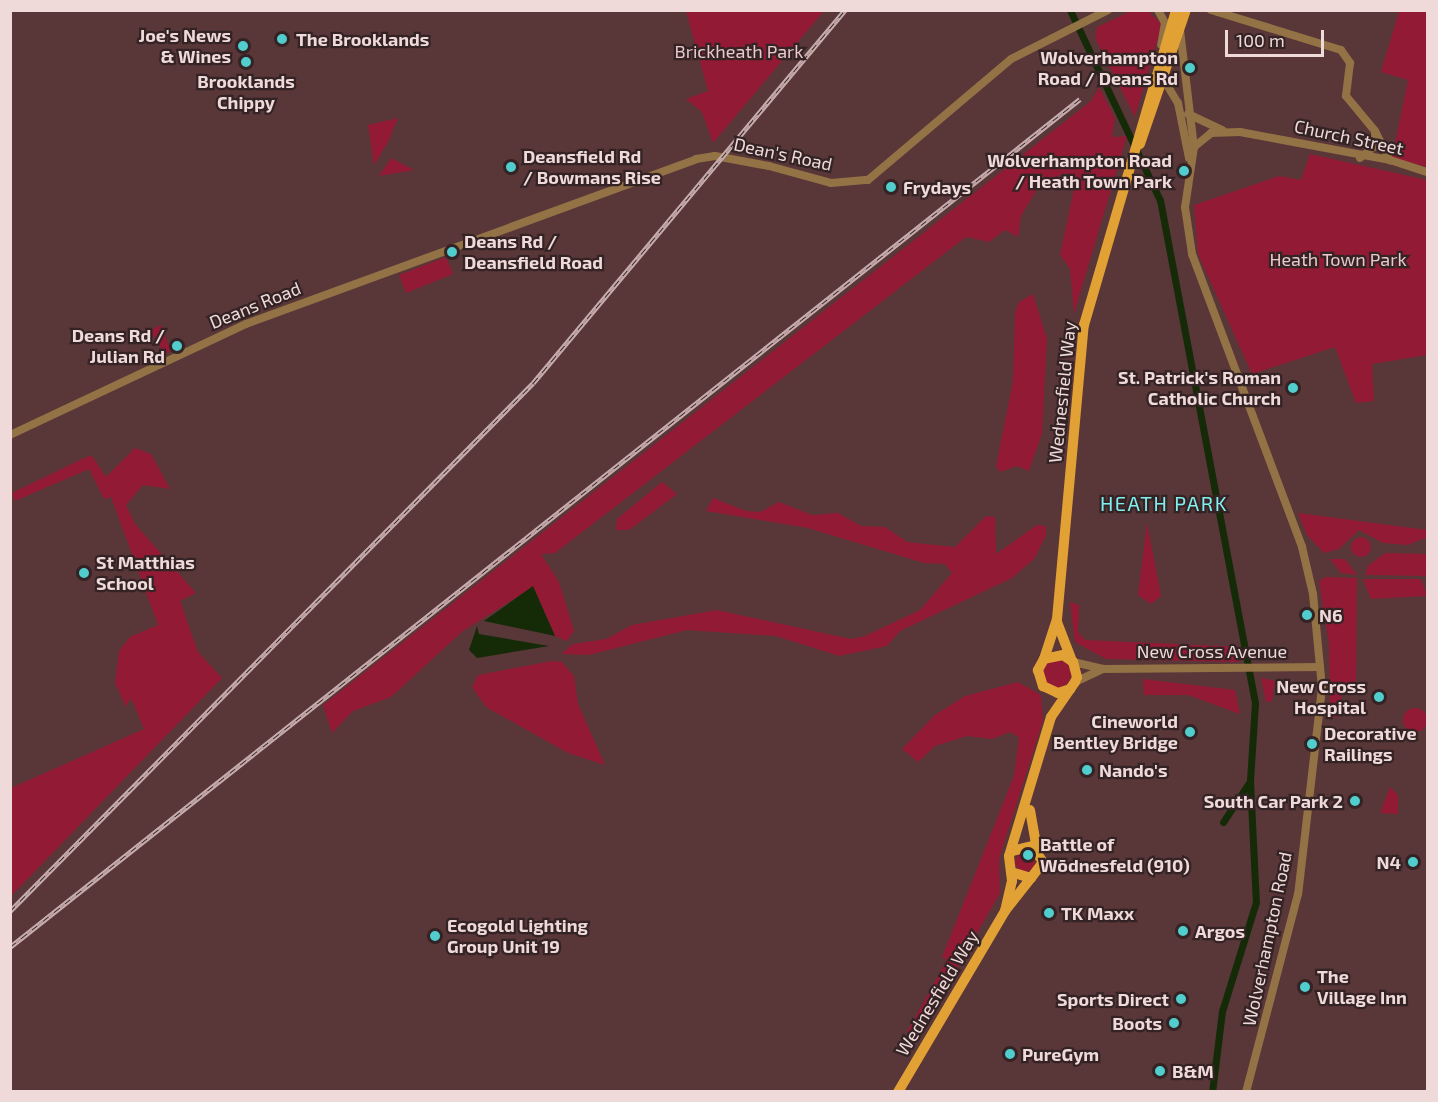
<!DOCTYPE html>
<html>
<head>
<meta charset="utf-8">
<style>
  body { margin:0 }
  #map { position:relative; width:1438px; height:1102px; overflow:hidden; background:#593638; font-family:"Exo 2",sans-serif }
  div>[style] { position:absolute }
  .green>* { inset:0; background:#931a34 }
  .round { border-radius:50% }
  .water>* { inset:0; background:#152b07 }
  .canal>* { height:7px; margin:-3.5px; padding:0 3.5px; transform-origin:3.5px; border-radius:3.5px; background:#152b07 }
  .tertiary>* { height:8px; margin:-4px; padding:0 4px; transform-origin:4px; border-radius:4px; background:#937345 }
  .primary>* { height:10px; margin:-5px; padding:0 5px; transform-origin:5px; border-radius:5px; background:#e2a135 }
  .rail>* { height:4.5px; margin-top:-2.25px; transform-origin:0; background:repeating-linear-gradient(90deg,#332324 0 7px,#c7adae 0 14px); box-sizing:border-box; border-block:2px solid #c7adae }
  .dots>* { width:16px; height:16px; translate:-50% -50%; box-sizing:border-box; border:3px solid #332324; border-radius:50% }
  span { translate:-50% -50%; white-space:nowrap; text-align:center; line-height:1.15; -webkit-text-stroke:4.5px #332324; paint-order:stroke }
  .poi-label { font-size:18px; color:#efd9d9; font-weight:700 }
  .right { translate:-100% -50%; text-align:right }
  .left { translate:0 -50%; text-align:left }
  .park-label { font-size:18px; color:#ebc9ca }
  .street-label { font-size:18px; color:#efd9d9 }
  .neighbourhood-label { font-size:20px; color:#82eeee; letter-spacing:1.5px }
  .frame { position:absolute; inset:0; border:12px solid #efd9d9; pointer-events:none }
  .scale { position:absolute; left:1225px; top:30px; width:99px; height:27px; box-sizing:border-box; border:3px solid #efd9d9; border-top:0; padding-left:8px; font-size:18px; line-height:21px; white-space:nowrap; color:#efd9d9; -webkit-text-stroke:4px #332324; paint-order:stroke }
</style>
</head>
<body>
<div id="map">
  <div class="green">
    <i style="clip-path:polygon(686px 11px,686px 10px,824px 11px,713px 143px,702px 112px,686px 99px,708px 91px)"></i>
    <i style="clip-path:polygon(1131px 11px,1149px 12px,1162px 24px,1135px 117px,1095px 38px,1097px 27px)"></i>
    <i style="clip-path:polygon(1399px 11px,1427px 11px,1427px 167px,1392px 158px,1408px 80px,1381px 72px)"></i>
    <i style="clip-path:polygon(1099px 87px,1115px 118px,1112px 137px,1127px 136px,1074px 314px,1070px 269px,1060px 255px,1076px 179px,1064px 173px,1039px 186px,1021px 216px,1018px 237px,1005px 230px,989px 242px,966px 237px,555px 553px,541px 554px,559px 582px,574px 631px,567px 641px,555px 636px,533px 587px,463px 631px,391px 697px,353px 711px,332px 733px,323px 705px,1091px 101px)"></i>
    <i style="clip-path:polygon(398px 118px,388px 142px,374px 165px,368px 125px)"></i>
    <i style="clip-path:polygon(1310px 154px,1427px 180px,1427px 355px,1372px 364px,1374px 401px,1356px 403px,1335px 347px,1252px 374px,1198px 254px,1194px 205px,1279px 176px,1301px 180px)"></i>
    <i style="clip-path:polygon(391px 158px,414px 170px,379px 176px)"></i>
    <i style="clip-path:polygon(446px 257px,453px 274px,406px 293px,399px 275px)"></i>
    <i style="clip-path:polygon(1033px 294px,1047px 339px,1042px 434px,1029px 471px,1017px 466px,1000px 472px,996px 466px,1013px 381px,1015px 312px,1019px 302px)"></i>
    <i style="clip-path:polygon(161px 325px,171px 351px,165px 354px,150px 330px)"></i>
    <i style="clip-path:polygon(135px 448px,151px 454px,170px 489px,143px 485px,126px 505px,135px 524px,196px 593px,180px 601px,198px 652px,222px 678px,11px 896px,11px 788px,144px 729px,131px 698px,126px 707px,115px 683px,119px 651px,130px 637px,158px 625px,111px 497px,104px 499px,89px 469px,15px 501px,12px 493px,86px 457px,92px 456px,106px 477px)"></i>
    <i style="clip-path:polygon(662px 482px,677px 494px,629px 530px,616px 530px,617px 519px)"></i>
    <i style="clip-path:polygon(713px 498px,746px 511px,760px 512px,779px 502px,812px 515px,838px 513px,861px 526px,885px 527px,907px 542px,955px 547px,986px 516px,995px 517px,996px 554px,1037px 525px,1046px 526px,1046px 535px,1035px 558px,1012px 578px,900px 631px,887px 646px,839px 656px,776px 636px,687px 630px,589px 655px,561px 654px,573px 644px,606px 639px,632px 625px,717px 610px,851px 639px,865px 636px,920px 610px,952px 573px,945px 564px,924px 563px,808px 528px,706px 511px)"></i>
    <i style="clip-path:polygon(1298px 513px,1427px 530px,1427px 537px,1408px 545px,1383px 543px,1359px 530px,1339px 549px,1324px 553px,1307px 535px)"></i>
    <i style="clip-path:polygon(1147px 523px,1161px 596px,1151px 604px,1138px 595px)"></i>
    <i class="round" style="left:1351px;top:537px;width:20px;height:20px"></i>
    <i style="clip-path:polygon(1385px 553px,1427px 554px,1427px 576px,1365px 575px,1368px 566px)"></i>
    <i style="clip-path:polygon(1330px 559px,1345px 559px,1357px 575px,1341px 573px)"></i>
    <i style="clip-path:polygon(1325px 577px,1357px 578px,1356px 685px,1342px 695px,1336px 719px,1330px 713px,1329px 643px,1319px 581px)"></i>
    <i style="clip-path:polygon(1363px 579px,1421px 579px,1427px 596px,1371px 599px)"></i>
    <i style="clip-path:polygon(1070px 602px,1079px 605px,1078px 632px,1085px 640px,1239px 647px,1239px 662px,1106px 659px,1075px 642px)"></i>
    <i class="round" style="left:1043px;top:660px;width:28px;height:28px"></i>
    <i style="clip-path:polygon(552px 661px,562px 662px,574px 676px,578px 704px,605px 765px,568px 753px,486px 707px,472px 687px,478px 675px)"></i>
    <i style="clip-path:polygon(1261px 678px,1275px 681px,1272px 701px,1266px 702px)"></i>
    <i style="clip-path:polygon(1143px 679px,1235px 690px,1240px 714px,1188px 695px,1144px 695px)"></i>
    <i style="clip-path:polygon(1018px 682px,1041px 695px,1043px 721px,999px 859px,1000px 893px,918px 1037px,907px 1032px,947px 960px,942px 957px,1014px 776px,1019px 737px,1010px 732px,992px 739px,967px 736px,935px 746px,918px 762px,902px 749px,935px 715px,965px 696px)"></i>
    <i class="round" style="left:1403px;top:708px;width:24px;height:24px"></i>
    <i style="clip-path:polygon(1390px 787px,1398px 795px,1398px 814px,1380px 813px)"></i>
    <i class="round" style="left:1015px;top:852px;width:20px;height:20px"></i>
  </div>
  <div class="water">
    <i style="clip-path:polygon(533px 586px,555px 636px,484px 621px)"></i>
    <i style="clip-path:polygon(477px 626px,479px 634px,549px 646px,477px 658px,469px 650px)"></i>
  </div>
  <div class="canal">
    <i style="left:1070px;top:10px;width:210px;rotate:64.7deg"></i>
    <i style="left:1160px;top:200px;width:512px;rotate:79.3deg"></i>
    <i style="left:1255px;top:703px;width:78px;rotate:93.7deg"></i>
    <i style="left:1250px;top:781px;width:121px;rotate:87.2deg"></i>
    <i style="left:1256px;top:902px;width:114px;rotate:107.3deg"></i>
    <i style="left:1222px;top:1011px;width:82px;rotate:97deg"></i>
    <i style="left:1223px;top:822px;width:49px;rotate:-56.6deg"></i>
  </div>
  <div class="tertiary">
    <i style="left:1158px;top:10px;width:15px;rotate:62deg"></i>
    <i style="left:1165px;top:23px;width:22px;rotate:100deg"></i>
    <i style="left:1211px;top:10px;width:136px;rotate:17.1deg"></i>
    <i style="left:1341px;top:50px;width:16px;rotate:55deg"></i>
    <i style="left:1350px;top:63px;width:33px;rotate:97deg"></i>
    <i style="left:1346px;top:96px;width:45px;rotate:50.4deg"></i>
    <i style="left:1375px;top:131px;width:33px;rotate:63deg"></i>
    <i style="left:1180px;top:30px;width:118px;rotate:83.2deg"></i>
    <i style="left:1194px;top:147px;width:61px;rotate:98.5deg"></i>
    <i style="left:1185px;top:207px;width:48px;rotate:81.5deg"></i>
    <i style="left:1192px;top:254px;width:313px;rotate:69.4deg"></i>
    <i style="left:1302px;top:547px;width:48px;rotate:76.8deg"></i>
    <i style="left:1313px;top:594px;width:94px;rotate:84.5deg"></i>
    <i style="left:1322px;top:688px;width:207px;rotate:96.6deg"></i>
    <i style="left:1298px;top:894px;width:205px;rotate:104.7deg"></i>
    <i style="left:1161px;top:75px;width:33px;rotate:59deg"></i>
    <i style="left:1178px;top:103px;width:56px;rotate:78.7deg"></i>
    <i style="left:1188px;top:114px;width:38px;rotate:25deg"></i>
    <i style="left:1194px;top:147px;width:22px;rotate:-39deg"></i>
    <i style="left:1211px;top:133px;width:29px;rotate:-2deg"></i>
    <i style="left:1240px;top:132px;width:153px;rotate:10.6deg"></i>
    <i style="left:1390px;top:160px;width:40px;rotate:18deg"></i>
    <i style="left:1360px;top:158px;width:21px;rotate:-39deg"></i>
    <i style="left:1376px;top:145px;width:10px;rotate:-96deg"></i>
    <i style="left:10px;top:435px;width:261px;rotate:-25.2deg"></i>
    <i style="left:246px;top:324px;width:479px;rotate:-20.1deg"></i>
    <i style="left:696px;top:159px;width:19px;rotate:-9deg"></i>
    <i style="left:715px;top:156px;width:55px;rotate:10.5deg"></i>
    <i style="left:769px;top:166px;width:64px;rotate:15.3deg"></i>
    <i style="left:831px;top:183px;width:37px;rotate:-5deg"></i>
    <i style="left:868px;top:180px;width:187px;rotate:-40.2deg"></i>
    <i style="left:1011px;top:59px;width:109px;rotate:-26.8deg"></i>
    <i style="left:1073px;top:662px;width:31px;rotate:13deg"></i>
    <i style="left:1103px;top:669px;width:217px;rotate:-0.5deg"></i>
    <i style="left:1075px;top:682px;width:31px;rotate:-25deg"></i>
  </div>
  <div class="primary">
    <i style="left:1140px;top:144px;width:142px;rotate:-71.1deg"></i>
    <i style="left:1057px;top:622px;width:40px;rotate:69deg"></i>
    <i style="left:1044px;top:659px;width:42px;rotate:-72deg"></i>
    <i style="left:1057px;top:619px;width:295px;rotate:-84.8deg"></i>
    <i style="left:1084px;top:325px;width:328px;rotate:-73.7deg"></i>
    <i style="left:1030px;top:810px;width:39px;rotate:80deg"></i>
    <i style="left:1011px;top:872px;width:21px;rotate:17deg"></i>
    <i style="left:1031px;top:878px;width:20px;rotate:-53deg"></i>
    <i style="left:1043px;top:862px;width:19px;rotate:-125deg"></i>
    <i style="left:1032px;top:846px;width:21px;rotate:166deg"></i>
    <i style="left:1005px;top:911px;width:31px;rotate:-77deg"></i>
    <i style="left:1012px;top:881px;width:25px;rotate:-97deg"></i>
    <i style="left:1009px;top:856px;width:145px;rotate:-73.2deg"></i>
    <i style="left:1051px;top:717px;width:42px;rotate:-55.6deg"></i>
    <i style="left:1075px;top:682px;width:5px;rotate:-68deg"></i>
    <i style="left:1077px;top:677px;width:16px;rotate:-105deg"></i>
    <i style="left:1073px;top:662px;width:12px;rotate:-145deg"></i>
    <i style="left:1063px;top:655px;width:19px;rotate:168deg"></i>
    <i style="left:1044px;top:659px;width:13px;rotate:119deg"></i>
    <i style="left:1038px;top:670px;width:17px;rotate:73deg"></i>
    <i style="left:1043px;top:686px;width:17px;rotate:25deg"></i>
    <i style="left:1058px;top:693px;width:13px;rotate:-18deg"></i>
    <i style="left:898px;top:1092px;width:210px;rotate:-59.4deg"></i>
    <i style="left:1005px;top:911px;width:42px;rotate:-51.8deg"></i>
  </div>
  <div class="rail">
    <i style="left:10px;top:911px;width:743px;rotate:-45.27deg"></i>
    <i style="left:533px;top:383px;width:486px;rotate:-50.1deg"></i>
    <i style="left:10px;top:947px;width:1365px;rotate:-38.4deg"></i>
  </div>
  <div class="dots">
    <i style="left:282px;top:39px;background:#52cdcd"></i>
    <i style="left:243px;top:46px;background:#52cdcd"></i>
    <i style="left:246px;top:62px;background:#52cdcd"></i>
    <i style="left:1190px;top:68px;background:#52cdcd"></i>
    <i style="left:511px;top:167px;background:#52cdcd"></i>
    <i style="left:1184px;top:171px;background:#52cdcd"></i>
    <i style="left:891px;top:187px;background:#52cdcd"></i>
    <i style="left:452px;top:252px;background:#52cdcd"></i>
    <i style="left:177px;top:346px;background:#52cdcd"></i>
    <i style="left:1293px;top:388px;background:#52cdcd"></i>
    <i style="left:84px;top:573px;background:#52cdcd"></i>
    <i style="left:1307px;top:615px;background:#52cdcd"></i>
    <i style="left:1379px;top:697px;background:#52cdcd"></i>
    <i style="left:1190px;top:732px;background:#52cdcd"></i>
    <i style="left:1312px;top:744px;background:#52cdcd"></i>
    <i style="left:1087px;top:770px;background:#52cdcd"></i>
    <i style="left:1355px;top:801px;background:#52cdcd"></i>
    <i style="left:1028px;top:855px;background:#52cdcd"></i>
    <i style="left:1413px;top:862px;background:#52cdcd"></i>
    <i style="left:1049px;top:913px;background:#52cdcd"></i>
    <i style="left:1183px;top:931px;background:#52cdcd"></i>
    <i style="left:435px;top:936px;background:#52cdcd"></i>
    <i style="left:1305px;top:987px;background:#52cdcd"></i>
    <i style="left:1181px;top:999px;background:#52cdcd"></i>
    <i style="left:1174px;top:1023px;background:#52cdcd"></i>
    <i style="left:1010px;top:1054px;background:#52cdcd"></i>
    <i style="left:1160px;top:1071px;background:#52cdcd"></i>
  </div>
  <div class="poi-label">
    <span class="right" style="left:231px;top:46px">Joe's News<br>&amp; Wines</span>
    <span class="left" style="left:296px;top:39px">The Brooklands</span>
    <span class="right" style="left:1178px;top:68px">Wolverhampton<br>Road / Deans Rd</span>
    <span style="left:246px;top:92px">Brooklands<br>Chippy</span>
    <span class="left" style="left:523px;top:167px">Deansfield Rd<br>/ Bowmans Rise</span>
    <span class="right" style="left:1172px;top:171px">Wolverhampton Road<br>/ Heath Town Park</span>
    <span class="left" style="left:903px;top:187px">Frydays</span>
    <span class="left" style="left:464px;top:252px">Deans Rd /<br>Deansfield Road</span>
    <span class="right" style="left:165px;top:346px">Deans Rd /<br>Julian Rd</span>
    <span class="right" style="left:1281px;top:388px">St. Patrick's Roman<br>Catholic Church</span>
    <span class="left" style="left:96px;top:573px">St Matthias<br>School</span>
    <span class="left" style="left:1319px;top:615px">N6</span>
    <span class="right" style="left:1366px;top:697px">New Cross<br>Hospital</span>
    <span class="right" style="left:1178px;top:732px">Cineworld<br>Bentley Bridge</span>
    <span class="left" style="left:1324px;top:744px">Decorative<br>Railings</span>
    <span class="left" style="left:1099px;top:770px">Nando's</span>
    <span class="right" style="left:1343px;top:801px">South Car Park 2</span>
    <span class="left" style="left:1040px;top:855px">Battle of<br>Wōdnesfeld (910)</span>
    <span class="right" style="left:1401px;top:862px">N4</span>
    <span class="left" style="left:1061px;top:913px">TK Maxx</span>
    <span class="left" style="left:447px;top:936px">Ecogold Lighting<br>Group Unit 19</span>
    <span class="left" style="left:1195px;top:931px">Argos</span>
    <span class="left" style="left:1317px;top:987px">The<br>Village Inn</span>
    <span class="right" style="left:1169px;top:999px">Sports Direct</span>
    <span class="right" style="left:1162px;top:1023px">Boots</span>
    <span class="left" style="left:1022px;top:1054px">PureGym</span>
    <span class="left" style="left:1172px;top:1071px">B&amp;M</span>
  </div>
  <div class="park-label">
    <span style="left:739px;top:51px">Brickheath Park</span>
    <span style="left:1338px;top:259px">Heath Town Park</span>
  </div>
  <div class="street-label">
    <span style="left:1349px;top:137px;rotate:12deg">Church Street</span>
    <span style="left:783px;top:154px;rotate:12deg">Dean's Road</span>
    <span style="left:255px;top:305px;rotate:-22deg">Deans Road</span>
    <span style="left:1062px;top:392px;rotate:-84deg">Wednesfield Way</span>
    <span style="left:1212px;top:651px">New Cross Avenue</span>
    <span style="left:1267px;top:939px;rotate:-78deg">Wolverhampton Road</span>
    <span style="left:937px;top:993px;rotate:-59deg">Wednesfield Way</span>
  </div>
  <div class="neighbourhood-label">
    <span style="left:1164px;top:503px">HEATH PARK</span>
  </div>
  <div class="frame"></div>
  <div class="scale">100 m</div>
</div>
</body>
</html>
